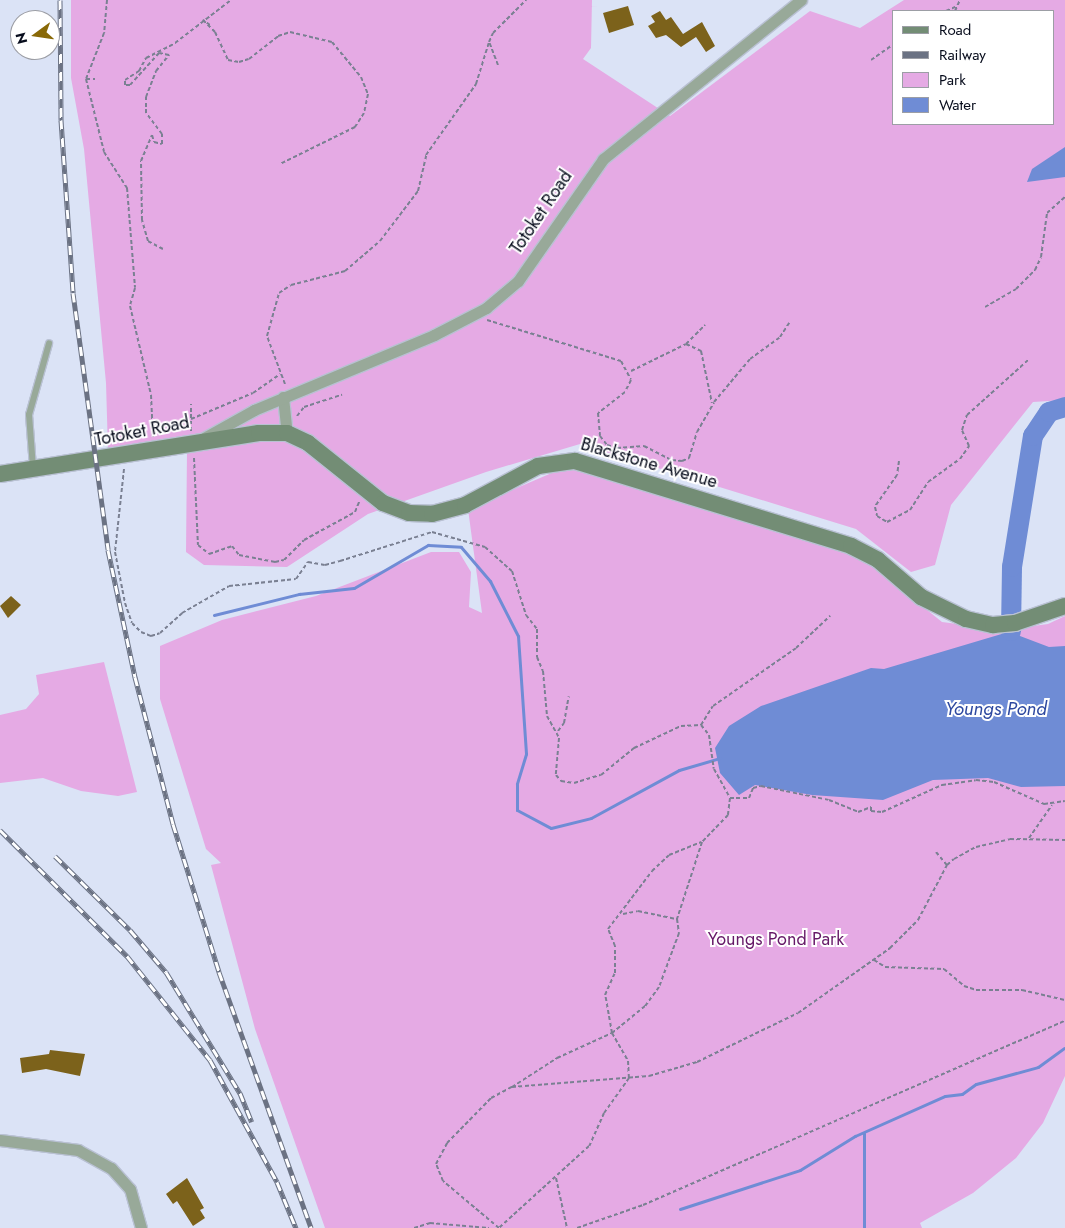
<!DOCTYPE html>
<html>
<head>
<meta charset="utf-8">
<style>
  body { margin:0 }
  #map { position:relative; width:1065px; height:1228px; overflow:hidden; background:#dbe3f6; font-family:Jost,sans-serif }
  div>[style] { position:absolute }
  .green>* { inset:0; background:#e5aae4 }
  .water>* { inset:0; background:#6f8cd5 }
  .stream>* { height:3px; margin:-1.5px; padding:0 1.5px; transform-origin:1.5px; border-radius:1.5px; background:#6f8cd5 }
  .river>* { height:20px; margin:-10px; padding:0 10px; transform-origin:10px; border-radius:10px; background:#6f8cd5 }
  .building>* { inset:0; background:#7c621b }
  .path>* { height:2px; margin-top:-1px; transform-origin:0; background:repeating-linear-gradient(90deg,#7a8092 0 4px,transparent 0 6.5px) }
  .roads { filter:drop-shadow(1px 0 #b9c1d3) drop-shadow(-1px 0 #b9c1d3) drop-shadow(0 1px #b9c1d3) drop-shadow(0 -1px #b9c1d3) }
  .lane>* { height:5.5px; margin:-2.75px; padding:0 2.75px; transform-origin:2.75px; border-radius:2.75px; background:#98a999 }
  .street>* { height:11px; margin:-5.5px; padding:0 5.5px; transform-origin:5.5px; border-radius:5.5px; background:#98a999 }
  .secondary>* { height:16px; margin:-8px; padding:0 8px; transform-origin:8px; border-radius:8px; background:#738d75 }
  .rail>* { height:5px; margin-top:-2.5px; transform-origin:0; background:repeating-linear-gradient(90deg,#fff 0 9px,#6b7283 0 18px); box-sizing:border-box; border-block:1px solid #6b7283 }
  span { translate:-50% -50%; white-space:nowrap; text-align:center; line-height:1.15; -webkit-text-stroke:4px #fff; paint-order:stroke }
  .street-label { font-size:18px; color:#080d1d }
  .park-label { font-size:18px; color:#661968 }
  .water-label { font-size:19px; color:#2e49a0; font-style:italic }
  .legend { position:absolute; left:892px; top:10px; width:162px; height:115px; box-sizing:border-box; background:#fff; border:1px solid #9c9ea5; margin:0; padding:6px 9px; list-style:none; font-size:15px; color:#080d1d }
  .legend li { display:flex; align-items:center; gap:10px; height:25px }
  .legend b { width:25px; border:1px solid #9c9ea5 }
  .north { position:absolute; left:10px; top:10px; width:50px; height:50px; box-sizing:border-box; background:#fff; border:1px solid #9c9ea5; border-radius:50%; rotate:256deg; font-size:14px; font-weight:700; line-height:20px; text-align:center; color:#080d1d }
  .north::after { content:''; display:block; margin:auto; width:18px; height:22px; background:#896907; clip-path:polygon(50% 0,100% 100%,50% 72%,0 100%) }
</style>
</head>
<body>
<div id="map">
  <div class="green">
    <i style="clip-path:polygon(evenodd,71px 0,592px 0,591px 48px,583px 59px,670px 116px,810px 11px,860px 28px,904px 0,1065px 0,1065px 400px,1033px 402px,951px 505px,935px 565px,911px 572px,856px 529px,580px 444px,486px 472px,368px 514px,287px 567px,204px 565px,186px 552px,187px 451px,165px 439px,108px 451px,106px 383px,84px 149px,71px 78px,71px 0,894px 11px,1054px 11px,1054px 124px,894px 124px,894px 11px)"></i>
    <i style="clip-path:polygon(568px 466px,854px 551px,942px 622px,1003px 630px,1048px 624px,1065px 616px,1065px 1076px,1043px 1123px,1016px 1158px,973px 1193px,920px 1223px,922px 1228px,325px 1228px,255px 1029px,211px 865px,221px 863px,206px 849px,160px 699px,160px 646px,222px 620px,316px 596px,431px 552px,459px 552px,471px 572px,469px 607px,482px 613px,468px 509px)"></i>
    <i style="clip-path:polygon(104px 662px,137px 792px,118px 796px,81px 791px,43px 778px,0 783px,0 715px,26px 709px,39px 694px,36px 675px)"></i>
  </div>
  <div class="water">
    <i style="clip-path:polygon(1065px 147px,1065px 177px,1027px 182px,1032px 169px)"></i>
    <i style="clip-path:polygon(1015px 630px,1020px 636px,1049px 647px,1065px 646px,1065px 786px,1021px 787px,988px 778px,933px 780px,883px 800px,812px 795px,755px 785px,739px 795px,720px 773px,715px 748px,729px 726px,761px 706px,871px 668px,884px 669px)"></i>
  </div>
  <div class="stream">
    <i style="left:214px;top:615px;width:88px;rotate:-13.9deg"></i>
    <i style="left:299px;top:594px;width:55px;rotate:-6.2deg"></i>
    <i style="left:354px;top:588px;width:86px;rotate:-30.2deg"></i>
    <i style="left:428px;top:545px;width:33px;rotate:3deg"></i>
    <i style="left:461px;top:547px;width:45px;rotate:49.5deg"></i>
    <i style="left:490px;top:581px;width:62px;rotate:63deg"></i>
    <i style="left:518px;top:636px;width:118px;rotate:86.1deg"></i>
    <i style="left:526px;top:754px;width:31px;rotate:107deg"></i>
    <i style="left:517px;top:784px;width:26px;rotate:90deg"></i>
    <i style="left:517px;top:810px;width:38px;rotate:28deg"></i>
    <i style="left:551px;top:828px;width:41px;rotate:-14deg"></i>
    <i style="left:591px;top:818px;width:100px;rotate:-28.6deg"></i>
    <i style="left:679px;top:770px;width:43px;rotate:-16.3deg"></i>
    <i style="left:864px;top:1133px;width:95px;rotate:90deg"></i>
    <i style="left:680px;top:1209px;width:126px;rotate:-18deg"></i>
    <i style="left:800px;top:1170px;width:65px;rotate:-31.7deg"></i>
    <i style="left:855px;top:1136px;width:98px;rotate:-24deg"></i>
    <i style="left:945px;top:1096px;width:17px;rotate:-7deg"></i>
    <i style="left:962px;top:1094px;width:17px;rotate:-36deg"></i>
    <i style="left:976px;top:1084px;width:64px;rotate:-15.3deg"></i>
    <i style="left:1038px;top:1067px;width:32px;rotate:-36deg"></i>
  </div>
  <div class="river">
    <i style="left:1011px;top:631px;width:64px;rotate:-89.1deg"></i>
    <i style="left:1012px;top:567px;width:133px;rotate:-80.9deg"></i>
    <i style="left:1033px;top:436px;width:29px;rotate:-56deg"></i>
    <i style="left:1049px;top:412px;width:17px;rotate:-17deg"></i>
  </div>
  <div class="building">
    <i style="clip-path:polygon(628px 6px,634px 25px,609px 33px,603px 13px)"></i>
    <i style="clip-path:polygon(660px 11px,666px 20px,671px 17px,683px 34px,702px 22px,715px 46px,706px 52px,696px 37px,681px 47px,666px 35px,656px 38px,648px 26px,655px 22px,651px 16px)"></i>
    <i style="clip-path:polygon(11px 596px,21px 605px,8px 618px,0 606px)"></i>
    <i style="clip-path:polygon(50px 1050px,85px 1054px,80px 1076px,46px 1069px,22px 1073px,20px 1058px,49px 1054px)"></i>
    <i style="clip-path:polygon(187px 1178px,204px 1208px,200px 1210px,205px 1218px,193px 1226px,177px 1201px,173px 1204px,166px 1194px)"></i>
  </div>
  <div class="path">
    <i style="left:107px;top:0;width:33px;rotate:95deg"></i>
    <i style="left:104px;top:33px;width:49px;rotate:111.4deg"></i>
    <i style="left:86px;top:79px;width:75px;rotate:76.1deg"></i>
    <i style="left:104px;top:152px;width:43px;rotate:57.4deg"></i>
    <i style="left:127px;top:188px;width:100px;rotate:85.4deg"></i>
    <i style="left:135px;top:288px;width:19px;rotate:106deg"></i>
    <i style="left:130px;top:306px;width:91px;rotate:76.7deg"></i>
    <i style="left:151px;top:395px;width:42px;rotate:87.3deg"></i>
    <i style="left:946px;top:11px;width:12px;rotate:-24deg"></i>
    <i style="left:955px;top:11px;width:12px;rotate:-66deg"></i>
    <i style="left:210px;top:25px;width:9px;rotate:-144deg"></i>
    <i style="left:203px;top:20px;width:17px;rotate:45deg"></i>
    <i style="left:215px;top:32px;width:31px;rotate:65deg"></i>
    <i style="left:228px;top:60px;width:11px;rotate:10deg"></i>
    <i style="left:239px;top:62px;width:10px;rotate:-17deg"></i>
    <i style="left:249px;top:59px;width:37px;rotate:-38deg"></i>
    <i style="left:278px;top:36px;width:13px;rotate:-18deg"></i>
    <i style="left:290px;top:32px;width:43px;rotate:13.4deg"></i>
    <i style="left:332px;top:42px;width:45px;rotate:50.4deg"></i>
    <i style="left:361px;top:77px;width:18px;rotate:68deg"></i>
    <i style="left:368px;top:94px;width:19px;rotate:102deg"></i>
    <i style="left:364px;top:113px;width:17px;rotate:123deg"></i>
    <i style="left:355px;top:127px;width:84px;rotate:153.7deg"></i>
    <i style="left:871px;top:60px;width:28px;rotate:-35deg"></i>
    <i style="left:498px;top:65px;width:25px;rotate:-111deg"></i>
    <i style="left:489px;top:42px;width:10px;rotate:-66deg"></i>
    <i style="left:493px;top:33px;width:47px;rotate:-45deg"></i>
    <i style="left:86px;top:79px;width:9px"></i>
    <i style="left:163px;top:249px;width:17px;rotate:-152deg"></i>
    <i style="left:148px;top:241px;width:22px;rotate:-106deg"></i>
    <i style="left:142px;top:220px;width:59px;rotate:-91deg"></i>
    <i style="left:141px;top:161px;width:28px;rotate:-67deg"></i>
    <i style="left:152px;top:135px;width:7px;rotate:74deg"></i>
    <i style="left:154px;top:142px;width:8px;rotate:14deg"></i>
    <i style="left:162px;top:144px;width:10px;rotate:-90deg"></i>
    <i style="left:162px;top:134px;width:26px;rotate:-127deg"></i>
    <i style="left:146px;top:113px;width:16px;rotate:-90deg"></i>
    <i style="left:146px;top:97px;width:28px;rotate:-69deg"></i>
    <i style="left:156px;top:71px;width:21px;rotate:-51deg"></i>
    <i style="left:169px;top:55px;width:10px;rotate:-169deg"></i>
    <i style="left:159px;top:53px;width:43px;rotate:132.2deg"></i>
    <i style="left:130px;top:85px;width:5px;rotate:180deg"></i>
    <i style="left:125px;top:85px;width:5px;rotate:-90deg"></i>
    <i style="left:125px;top:80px;width:17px;rotate:-33deg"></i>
    <i style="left:139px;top:71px;width:15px;rotate:-62deg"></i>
    <i style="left:146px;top:58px;width:33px;rotate:-27deg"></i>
    <i style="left:175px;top:43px;width:71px;rotate:-37.5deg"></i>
    <i style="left:985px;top:307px;width:36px;rotate:-30deg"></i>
    <i style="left:1016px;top:289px;width:27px;rotate:-45deg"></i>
    <i style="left:1035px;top:270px;width:14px;rotate:-65deg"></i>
    <i style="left:1041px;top:257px;width:44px;rotate:-82.2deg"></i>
    <i style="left:1047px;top:213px;width:24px;rotate:-42deg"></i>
    <i style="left:487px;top:320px;width:140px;rotate:17deg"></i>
    <i style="left:621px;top:361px;width:21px;rotate:62deg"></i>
    <i style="left:631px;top:380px;width:13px;rotate:117deg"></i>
    <i style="left:625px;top:392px;width:34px;rotate:142deg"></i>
    <i style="left:598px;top:413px;width:23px;rotate:85deg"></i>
    <i style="left:600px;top:436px;width:11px;rotate:52deg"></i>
    <i style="left:607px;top:445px;width:10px;rotate:17deg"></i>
    <i style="left:617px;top:448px;width:27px;rotate:-4deg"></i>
    <i style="left:644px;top:446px;width:31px;rotate:27deg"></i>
    <i style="left:672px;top:460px;width:10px;rotate:6deg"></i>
    <i style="left:682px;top:461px;width:8px;rotate:-23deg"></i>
    <i style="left:689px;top:458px;width:27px;rotate:-73deg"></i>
    <i style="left:697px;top:432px;width:34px;rotate:-60deg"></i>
    <i style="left:714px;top:402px;width:56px;rotate:-50.1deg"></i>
    <i style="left:750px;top:359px;width:37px;rotate:-36deg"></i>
    <i style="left:780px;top:337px;width:17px;rotate:-57deg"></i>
    <i style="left:686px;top:344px;width:17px;rotate:25deg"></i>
    <i style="left:701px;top:351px;width:53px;rotate:78.1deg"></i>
    <i style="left:631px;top:371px;width:61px;rotate:-26.1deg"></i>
    <i style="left:686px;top:344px;width:27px;rotate:-45deg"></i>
    <i style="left:285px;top:384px;width:51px;rotate:-110.6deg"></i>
    <i style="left:267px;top:336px;width:45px;rotate:-74.4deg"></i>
    <i style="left:279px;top:293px;width:14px;rotate:-34deg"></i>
    <i style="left:291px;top:285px;width:56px;rotate:-14.5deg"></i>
    <i style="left:345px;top:271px;width:46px;rotate:-40.6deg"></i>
    <i style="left:380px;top:241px;width:63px;rotate:-52.8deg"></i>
    <i style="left:418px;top:191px;width:37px;rotate:-77deg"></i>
    <i style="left:426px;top:155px;width:87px;rotate:-54.8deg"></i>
    <i style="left:476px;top:84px;width:44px;rotate:-72.8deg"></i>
    <i style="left:297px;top:416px;width:11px;rotate:-52deg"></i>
    <i style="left:304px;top:407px;width:40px;rotate:-18deg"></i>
    <i style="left:191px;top:419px;width:67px;rotate:-22.8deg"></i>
    <i style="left:253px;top:393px;width:33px;rotate:-35deg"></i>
    <i style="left:191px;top:431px;width:27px;rotate:-90deg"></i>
    <i style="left:194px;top:458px;width:87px;rotate:87.4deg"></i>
    <i style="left:198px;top:545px;width:14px;rotate:39deg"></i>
    <i style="left:209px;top:554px;width:24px;rotate:-19deg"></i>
    <i style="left:232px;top:546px;width:11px;rotate:52deg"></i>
    <i style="left:239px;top:555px;width:37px;rotate:11deg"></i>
    <i style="left:275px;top:562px;width:9px;rotate:-13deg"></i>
    <i style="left:284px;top:560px;width:28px;rotate:-45deg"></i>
    <i style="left:304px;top:540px;width:58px;rotate:-28.8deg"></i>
    <i style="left:355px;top:512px;width:11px;rotate:-68deg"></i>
    <i style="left:899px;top:461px;width:14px;rotate:98deg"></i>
    <i style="left:897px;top:475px;width:39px;rotate:125deg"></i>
    <i style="left:875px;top:507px;width:9px;rotate:77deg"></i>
    <i style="left:877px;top:516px;width:12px;rotate:31deg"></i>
    <i style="left:887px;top:522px;width:26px;rotate:-28deg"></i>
    <i style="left:910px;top:510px;width:33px;rotate:-57deg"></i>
    <i style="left:928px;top:482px;width:39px;rotate:-36deg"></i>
    <i style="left:960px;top:459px;width:16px;rotate:-55deg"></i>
    <i style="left:969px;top:446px;width:17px;rotate:-114deg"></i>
    <i style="left:962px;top:430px;width:16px;rotate:-72deg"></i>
    <i style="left:967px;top:415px;width:82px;rotate:-42deg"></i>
    <i style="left:124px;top:469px;width:83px;rotate:96.2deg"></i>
    <i style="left:115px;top:552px;width:52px;rotate:78.9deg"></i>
    <i style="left:125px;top:603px;width:21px;rotate:71deg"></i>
    <i style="left:132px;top:623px;width:13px;rotate:45deg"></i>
    <i style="left:141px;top:632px;width:11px;rotate:22deg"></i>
    <i style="left:151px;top:636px;width:9px;rotate:-18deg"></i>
    <i style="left:160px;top:633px;width:30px;rotate:-42deg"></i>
    <i style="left:182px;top:613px;width:54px;rotate:-29.9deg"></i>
    <i style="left:229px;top:586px;width:67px;rotate:-6deg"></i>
    <i style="left:296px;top:579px;width:21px;rotate:-55deg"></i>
    <i style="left:308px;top:562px;width:17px;rotate:10deg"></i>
    <i style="left:325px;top:565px;width:16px;rotate:-15deg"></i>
    <i style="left:340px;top:561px;width:96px;rotate:-17.5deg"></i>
    <i style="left:432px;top:532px;width:55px;rotate:15.8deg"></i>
    <i style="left:485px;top:547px;width:36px;rotate:42deg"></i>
    <i style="left:512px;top:571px;width:46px;rotate:72.3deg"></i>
    <i style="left:526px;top:615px;width:18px;rotate:52deg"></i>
    <i style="left:537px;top:629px;width:28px;rotate:90deg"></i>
    <i style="left:537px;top:657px;width:15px;rotate:67deg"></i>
    <i style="left:543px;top:671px;width:45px;rotate:84.9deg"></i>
    <i style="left:547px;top:716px;width:25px;rotate:61deg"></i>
    <i style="left:559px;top:738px;width:37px;rotate:95deg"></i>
    <i style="left:556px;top:775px;width:8px;rotate:50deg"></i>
    <i style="left:561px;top:781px;width:13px;rotate:9deg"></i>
    <i style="left:574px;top:783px;width:28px;rotate:-17deg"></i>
    <i style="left:601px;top:775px;width:43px;rotate:-39.3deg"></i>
    <i style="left:634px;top:748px;width:52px;rotate:-25.1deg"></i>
    <i style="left:681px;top:726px;width:20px;rotate:-3deg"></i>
    <i style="left:701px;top:725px;width:13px;rotate:51deg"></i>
    <i style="left:709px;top:735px;width:34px;rotate:82deg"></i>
    <i style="left:714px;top:769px;width:33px;rotate:61deg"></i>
    <i style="left:730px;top:798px;width:17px;rotate:97deg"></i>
    <i style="left:728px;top:815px;width:37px;rotate:134deg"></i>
    <i style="left:702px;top:842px;width:81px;rotate:108deg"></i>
    <i style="left:677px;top:919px;width:14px;rotate:82deg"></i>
    <i style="left:679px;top:933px;width:58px;rotate:110.3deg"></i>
    <i style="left:659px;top:987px;width:24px;rotate:126deg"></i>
    <i style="left:645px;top:1006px;width:43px;rotate:140.7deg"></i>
    <i style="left:612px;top:1033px;width:32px;rotate:60deg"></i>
    <i style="left:628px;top:1061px;width:17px;rotate:87deg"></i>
    <i style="left:629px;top:1078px;width:43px;rotate:125.5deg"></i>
    <i style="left:604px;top:1113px;width:36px;rotate:114deg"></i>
    <i style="left:589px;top:1146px;width:122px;rotate:137.7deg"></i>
    <i style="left:701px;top:725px;width:22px;rotate:-58deg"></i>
    <i style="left:713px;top:706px;width:101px;rotate:-34.9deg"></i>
    <i style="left:796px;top:648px;width:47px;rotate:-43.3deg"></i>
    <i style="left:558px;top:731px;width:10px;rotate:-53deg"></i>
    <i style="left:564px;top:723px;width:27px;rotate:-80deg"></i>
    <i style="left:730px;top:798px;width:19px"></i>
    <i style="left:749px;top:798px;width:11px;rotate:-68deg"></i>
    <i style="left:753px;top:788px;width:8px;rotate:-14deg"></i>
    <i style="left:761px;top:786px;width:69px;rotate:11.6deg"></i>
    <i style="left:829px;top:800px;width:31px;rotate:22deg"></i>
    <i style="left:858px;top:812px;width:14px;rotate:-21deg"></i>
    <i style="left:871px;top:807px;width:4px;rotate:90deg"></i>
    <i style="left:871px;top:811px;width:11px;rotate:5deg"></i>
    <i style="left:882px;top:812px;width:66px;rotate:-24.2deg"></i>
    <i style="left:942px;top:785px;width:34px;rotate:-8deg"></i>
    <i style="left:976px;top:780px;width:18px;rotate:6deg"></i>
    <i style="left:994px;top:782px;width:55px;rotate:23.7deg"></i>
    <i style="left:1044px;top:804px;width:21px;rotate:-8deg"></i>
    <i style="left:1029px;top:838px;width:40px;rotate:-55.1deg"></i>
    <i style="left:936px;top:852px;width:17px;rotate:50deg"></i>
    <i style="left:623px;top:914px;width:15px;rotate:-11deg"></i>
    <i style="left:638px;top:911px;width:40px;rotate:12deg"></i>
    <i style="left:874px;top:960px;width:13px;rotate:32deg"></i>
    <i style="left:885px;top:967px;width:59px;rotate:1.9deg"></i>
    <i style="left:944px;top:969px;width:26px;rotate:40deg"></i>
    <i style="left:964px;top:986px;width:13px;rotate:18deg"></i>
    <i style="left:976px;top:990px;width:46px"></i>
    <i style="left:1022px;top:990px;width:44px;rotate:13.1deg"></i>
    <i style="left:512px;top:1087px;width:54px;rotate:-32.8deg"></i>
    <i style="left:557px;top:1058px;width:60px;rotate:-24.4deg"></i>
    <i style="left:612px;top:1033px;width:39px;rotate:-100deg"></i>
    <i style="left:605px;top:995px;width:24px;rotate:-66deg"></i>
    <i style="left:615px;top:973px;width:27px;rotate:-90deg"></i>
    <i style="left:615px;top:946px;width:18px;rotate:-112deg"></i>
    <i style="left:608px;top:929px;width:73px;rotate:-52.8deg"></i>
    <i style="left:652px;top:871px;width:23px;rotate:-43deg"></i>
    <i style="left:669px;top:855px;width:35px;rotate:-22deg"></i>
    <i style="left:556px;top:1178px;width:51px;rotate:77.6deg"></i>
    <i style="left:414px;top:1228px;width:17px;rotate:-17deg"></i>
    <i style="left:430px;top:1223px;width:59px;rotate:4.8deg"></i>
    <i style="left:499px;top:1228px;width:73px;rotate:-140deg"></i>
    <i style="left:443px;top:1181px;width:18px;rotate:-112deg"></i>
    <i style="left:436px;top:1164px;width:24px;rotate:-62deg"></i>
    <i style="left:447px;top:1143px;width:63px;rotate:-45.6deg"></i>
    <i style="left:491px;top:1098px;width:24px;rotate:-28deg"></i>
    <i style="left:512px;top:1087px;width:137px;rotate:-4.6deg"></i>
    <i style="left:649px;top:1076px;width:50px;rotate:-16.3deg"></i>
    <i style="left:697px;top:1062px;width:112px;rotate:-25.9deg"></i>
    <i style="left:798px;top:1013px;width:113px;rotate:-35.2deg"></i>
    <i style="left:890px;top:948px;width:40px;rotate:-45deg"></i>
    <i style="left:918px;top:920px;width:62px;rotate:-62.2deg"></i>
    <i style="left:947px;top:865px;width:9px;rotate:-41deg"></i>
    <i style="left:954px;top:859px;width:25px;rotate:-29deg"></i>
    <i style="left:976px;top:847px;width:35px;rotate:-13deg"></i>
    <i style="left:1010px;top:839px;width:55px;rotate:1deg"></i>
    <i style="left:577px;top:1228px;width:70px;rotate:-19.2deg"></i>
    <i style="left:643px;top:1205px;width:460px;rotate:-23.6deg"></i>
  </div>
  <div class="roads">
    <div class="lane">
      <i style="left:33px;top:468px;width:53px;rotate:-94.3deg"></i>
      <i style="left:29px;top:415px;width:74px;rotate:-74.3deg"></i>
    </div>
    <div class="street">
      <i style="left:283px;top:397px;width:36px;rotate:84deg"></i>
      <i style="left:202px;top:439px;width:60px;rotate:-29.1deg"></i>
      <i style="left:254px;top:410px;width:195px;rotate:-22.6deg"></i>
      <i style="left:434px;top:335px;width:59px;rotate:-27.4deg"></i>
      <i style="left:486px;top:308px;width:42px;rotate:-40.2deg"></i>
      <i style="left:518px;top:281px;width:149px;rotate:-55.1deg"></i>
      <i style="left:603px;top:159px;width:254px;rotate:-38.8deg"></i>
      <i style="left:0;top:1140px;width:79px;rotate:7.3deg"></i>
      <i style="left:78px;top:1150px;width:38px;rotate:29deg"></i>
      <i style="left:111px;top:1168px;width:28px;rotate:48deg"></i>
      <i style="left:130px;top:1189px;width:41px;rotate:74.2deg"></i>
    </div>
    <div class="secondary">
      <i style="left:0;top:474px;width:262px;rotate:-9deg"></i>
      <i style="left:259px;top:433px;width:28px"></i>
      <i style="left:287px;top:433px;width:23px;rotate:25deg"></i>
      <i style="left:308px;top:443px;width:96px;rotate:38.7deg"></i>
      <i style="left:383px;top:503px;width:28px;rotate:21deg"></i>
      <i style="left:409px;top:513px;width:23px;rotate:2deg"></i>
      <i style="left:432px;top:514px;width:34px;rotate:-15deg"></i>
      <i style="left:465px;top:505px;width:83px;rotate:-28.1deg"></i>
      <i style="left:538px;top:466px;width:37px;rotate:-8deg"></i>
      <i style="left:575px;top:461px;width:289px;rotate:17.1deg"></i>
      <i style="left:851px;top:546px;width:30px;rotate:27deg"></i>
      <i style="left:878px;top:560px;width:57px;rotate:40.7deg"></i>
      <i style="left:921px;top:597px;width:50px;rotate:26.1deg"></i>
      <i style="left:966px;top:619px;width:28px;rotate:13deg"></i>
      <i style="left:993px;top:625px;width:22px;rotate:-5deg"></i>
      <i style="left:1015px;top:623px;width:53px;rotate:-18.8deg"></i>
    </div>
  </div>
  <div class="rail">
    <i style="left:60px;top:0;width:120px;rotate:89.5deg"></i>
    <i style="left:61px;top:120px;width:173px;rotate:86deg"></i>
    <i style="left:73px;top:293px;width:259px;rotate:82.2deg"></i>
    <i style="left:108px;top:550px;width:130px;rotate:78deg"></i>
    <i style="left:135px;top:677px;width:152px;rotate:75.5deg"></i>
    <i style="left:173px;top:824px;width:155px;rotate:72.7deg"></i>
    <i style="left:219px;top:972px;width:272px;rotate:70.2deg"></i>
    <i style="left:0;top:830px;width:179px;rotate:44.8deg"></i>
    <i style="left:127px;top:956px;width:133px;rotate:51.4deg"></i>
    <i style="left:210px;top:1060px;width:139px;rotate:61.2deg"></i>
    <i style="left:277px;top:1182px;width:50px;rotate:67.6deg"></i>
    <i style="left:55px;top:856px;width:105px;rotate:44.6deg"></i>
    <i style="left:130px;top:930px;width:55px;rotate:49.4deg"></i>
    <i style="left:166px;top:972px;width:142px;rotate:58.6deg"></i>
    <i style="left:240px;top:1093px;width:31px;rotate:68deg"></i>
  </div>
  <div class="street-label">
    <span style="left:541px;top:212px;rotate:-56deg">Totoket Road</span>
    <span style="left:142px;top:431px;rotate:-11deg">Totoket Road</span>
    <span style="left:649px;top:463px;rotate:16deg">Blackstone Avenue</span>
  </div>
  <div class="park-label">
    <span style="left:776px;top:939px">Youngs Pond Park</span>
  </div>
  <div class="water-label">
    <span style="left:996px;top:709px">Youngs Pond</span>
  </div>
  <ul class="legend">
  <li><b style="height:6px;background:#738d75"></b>Road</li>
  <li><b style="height:6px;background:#6b7283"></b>Railway</li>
  <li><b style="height:14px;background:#e5aae4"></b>Park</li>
  <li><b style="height:14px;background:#6f8cd5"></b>Water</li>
  </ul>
  <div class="north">N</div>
</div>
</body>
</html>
